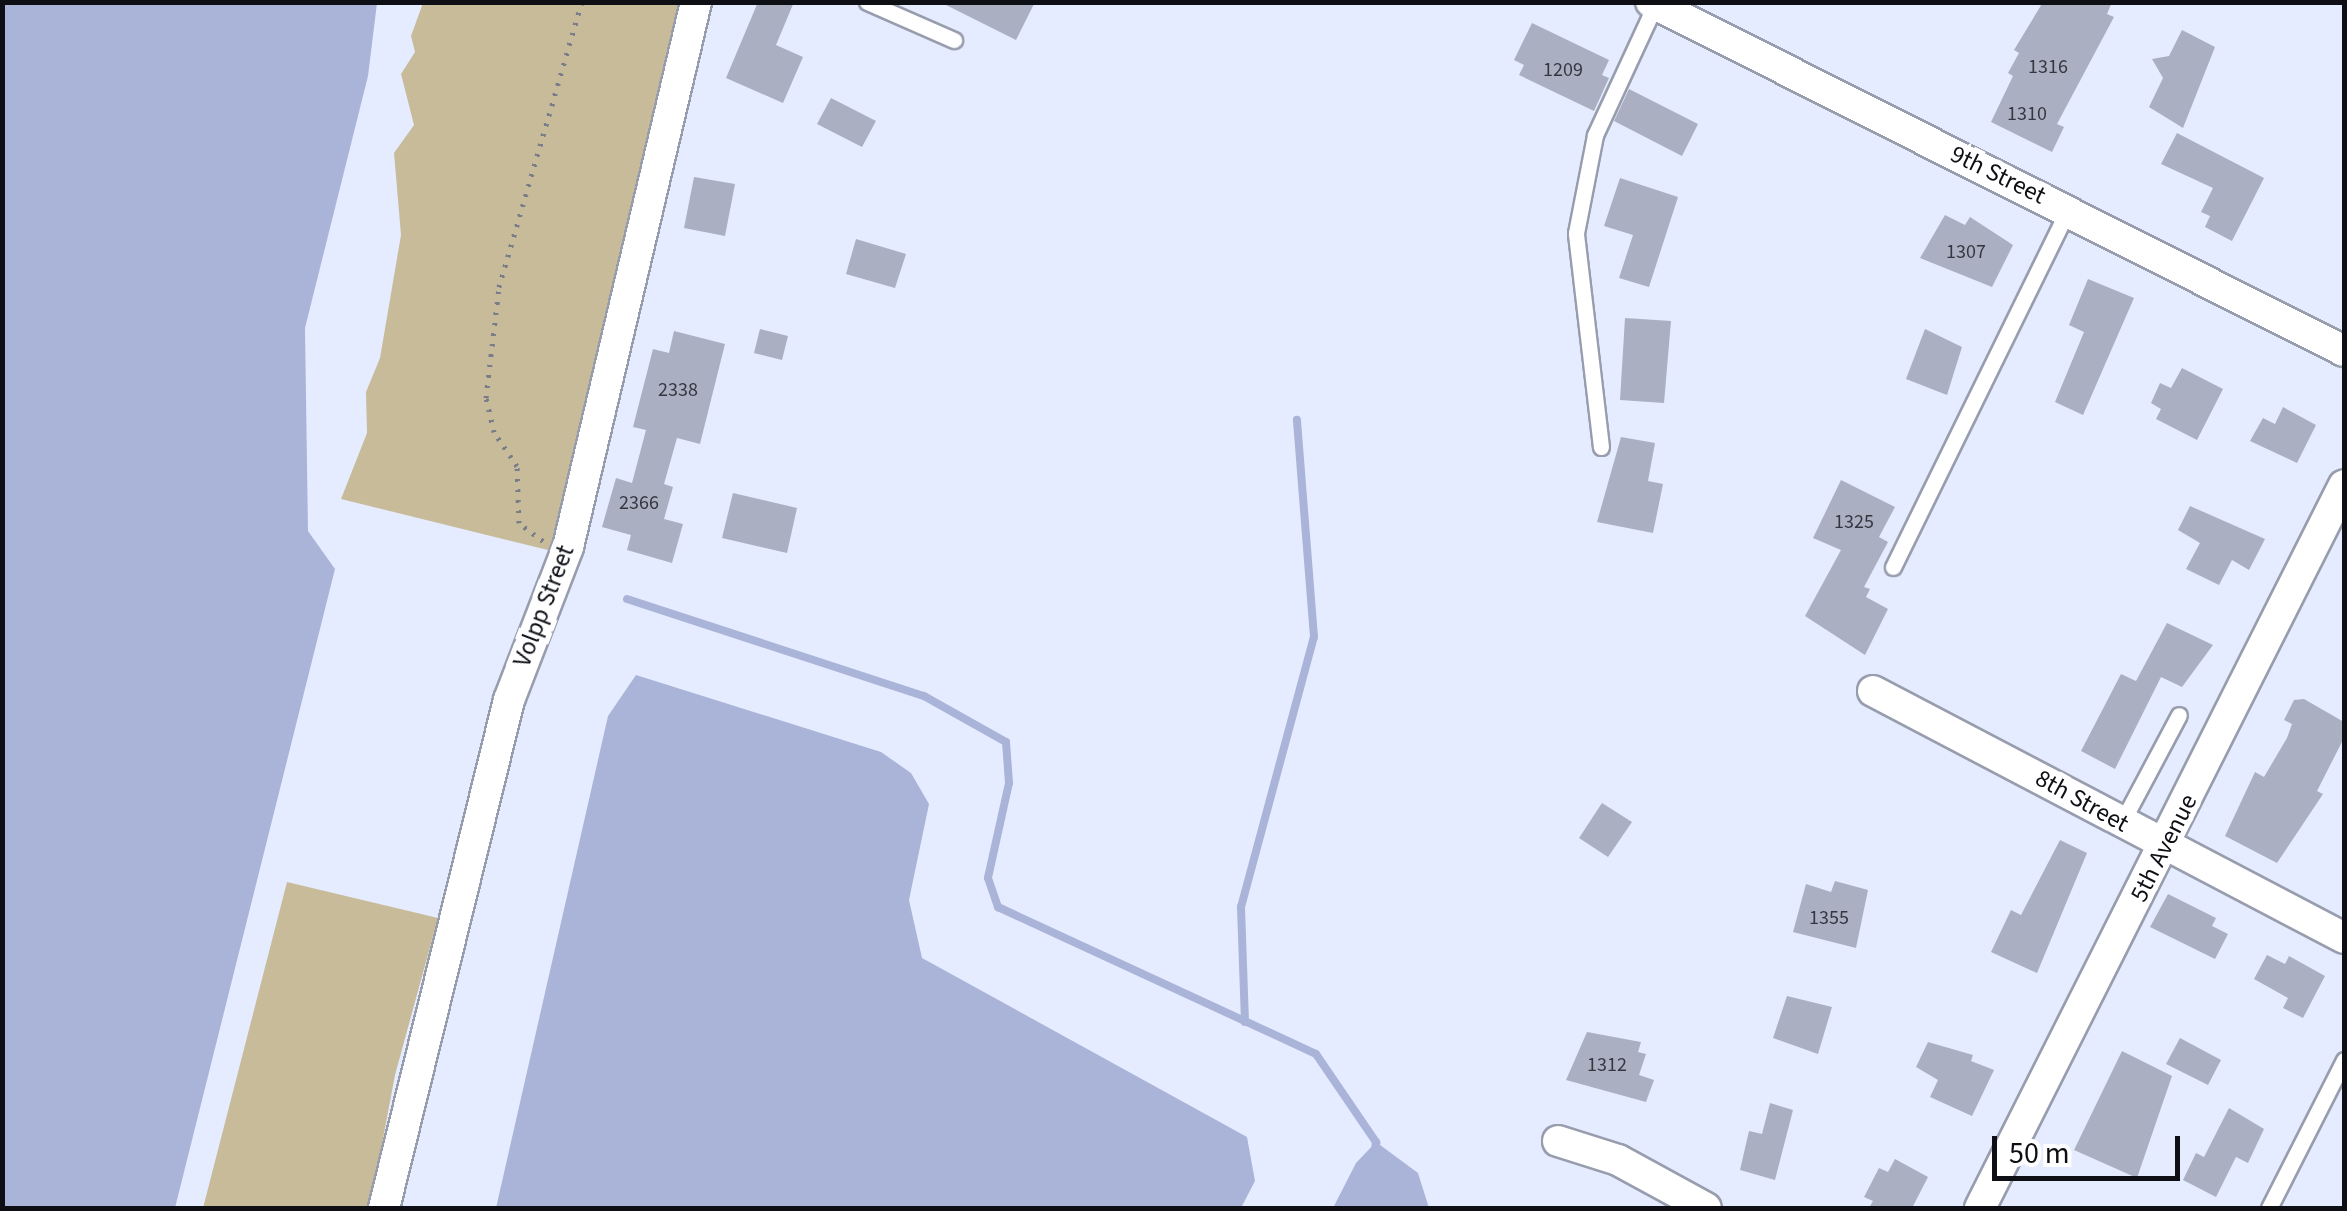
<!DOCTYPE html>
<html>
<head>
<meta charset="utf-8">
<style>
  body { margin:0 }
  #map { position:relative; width:2347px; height:1211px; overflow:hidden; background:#e6ecff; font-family:"Source Sans 3",sans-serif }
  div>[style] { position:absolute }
  .green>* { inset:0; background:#c7bb9a }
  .water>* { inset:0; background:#aab4d8 }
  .stream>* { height:8px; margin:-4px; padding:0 4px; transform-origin:4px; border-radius:4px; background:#aab4d8 }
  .building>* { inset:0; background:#aab0c2 }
  .path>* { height:5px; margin-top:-2.5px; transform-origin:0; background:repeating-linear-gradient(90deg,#797d8a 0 2.5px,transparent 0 10.5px) }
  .roads { filter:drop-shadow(2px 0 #989dae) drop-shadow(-2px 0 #989dae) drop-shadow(0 2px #989dae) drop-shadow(0 -2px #989dae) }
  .lane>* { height:15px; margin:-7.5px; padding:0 7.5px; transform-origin:7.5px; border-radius:7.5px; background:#fff }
  .street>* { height:30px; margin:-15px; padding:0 15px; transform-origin:15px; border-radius:15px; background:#fff }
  span { translate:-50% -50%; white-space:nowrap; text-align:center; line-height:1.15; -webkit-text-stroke:10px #fff; paint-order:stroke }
  .number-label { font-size:20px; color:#343740 }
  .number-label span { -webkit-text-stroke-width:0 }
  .street-label { font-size:25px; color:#0d0f15 }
  .frame { position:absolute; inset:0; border:5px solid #0d0f15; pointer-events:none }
  .scale { position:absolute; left:1992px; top:1136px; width:188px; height:45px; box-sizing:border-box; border:5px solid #0d0f15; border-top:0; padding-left:12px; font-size:30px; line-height:35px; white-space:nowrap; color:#0d0f15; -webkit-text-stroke:8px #fff; paint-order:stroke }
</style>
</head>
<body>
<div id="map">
  <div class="green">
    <i style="clip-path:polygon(423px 3px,684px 3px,552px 551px,341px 499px,367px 433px,366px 392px,380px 358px,401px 235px,394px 153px,414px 125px,401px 74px,415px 52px,411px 36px)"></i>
    <i style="clip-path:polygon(287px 882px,438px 918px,395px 1075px,370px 1208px,203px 1208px)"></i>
  </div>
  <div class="water">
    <i style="clip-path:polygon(2px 3px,377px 3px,368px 76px,305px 328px,308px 531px,335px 569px,175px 1208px,3px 1208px)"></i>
    <i style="clip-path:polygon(636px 675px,881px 752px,911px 773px,929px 804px,909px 900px,922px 958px,1247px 1137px,1255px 1181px,1241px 1208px,496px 1208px,608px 716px)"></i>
    <i style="clip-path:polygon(1376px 1142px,1418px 1173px,1429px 1208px,1333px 1208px,1356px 1163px)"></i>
  </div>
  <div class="stream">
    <i style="left:627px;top:599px;width:312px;rotate:18.1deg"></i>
    <i style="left:924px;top:696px;width:94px;rotate:29.3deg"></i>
    <i style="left:1006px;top:742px;width:41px;rotate:85.8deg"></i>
    <i style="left:1009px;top:783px;width:97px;rotate:102.5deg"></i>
    <i style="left:988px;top:878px;width:31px;rotate:71deg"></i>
    <i style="left:998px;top:907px;width:350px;rotate:24.8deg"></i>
    <i style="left:1316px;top:1054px;width:107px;rotate:55.7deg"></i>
    <i style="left:1376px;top:1142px;width:8px;rotate:97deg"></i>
    <i style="left:1245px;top:1022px;width:115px;rotate:-92deg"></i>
    <i style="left:1241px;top:907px;width:280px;rotate:-74.9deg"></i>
    <i style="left:1314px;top:637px;width:218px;rotate:-94.5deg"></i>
  </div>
  <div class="building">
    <i style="clip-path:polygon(758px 2px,794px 2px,776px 45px,803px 57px,783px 103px,726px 78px)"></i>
    <i style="clip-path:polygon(940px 2px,1035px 2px,1016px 40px)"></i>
    <i style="clip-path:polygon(2043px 2px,2112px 2px,2107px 14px,2114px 17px,2057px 124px,2064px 127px,2052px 152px,1991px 122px,2013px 76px,2008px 73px,2019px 53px,2014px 50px)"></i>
    <i style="clip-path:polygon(1532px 23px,1609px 60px,1602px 75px,1609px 78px,1594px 111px,1519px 75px,1524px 65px,1514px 60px)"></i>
    <i style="clip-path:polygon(2182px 30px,2215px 47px,2183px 128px,2149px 107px,2163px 78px,2152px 59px,2169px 56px)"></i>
    <i style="clip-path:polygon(1629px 89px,1698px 124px,1682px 156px,1614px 121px)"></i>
    <i style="clip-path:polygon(831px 98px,876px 121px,862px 147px,817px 124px)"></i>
    <i style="clip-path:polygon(2177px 133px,2264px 178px,2232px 241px,2205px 227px,2210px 216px,2201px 212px,2213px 188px,2161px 164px)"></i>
    <i style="clip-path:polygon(694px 177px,735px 184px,725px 236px,684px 228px)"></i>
    <i style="clip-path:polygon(1620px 178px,1678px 197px,1649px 287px,1619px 278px,1633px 235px,1604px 226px)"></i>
    <i style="clip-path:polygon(1945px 215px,1965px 225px,1970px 217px,2013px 245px,1992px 287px,1920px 258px)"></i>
    <i style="clip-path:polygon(856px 239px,906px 254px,895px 288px,846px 274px)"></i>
    <i style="clip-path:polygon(2088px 279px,2134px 298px,2083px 415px,2055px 402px,2084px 332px,2069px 325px)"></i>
    <i style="clip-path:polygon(1625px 318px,1671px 321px,1664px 403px,1620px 400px)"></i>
    <i style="clip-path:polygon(760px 329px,788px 336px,782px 360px,754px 353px)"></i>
    <i style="clip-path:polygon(1925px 329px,1962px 347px,1947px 395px,1906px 379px)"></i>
    <i style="clip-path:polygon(674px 331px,725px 344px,700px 444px,677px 438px,664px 484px,673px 487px,664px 519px,683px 524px,672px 563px,627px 550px,631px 535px,602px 527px,616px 478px,632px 483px,646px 430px,633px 427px,653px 349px,669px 353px)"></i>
    <i style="clip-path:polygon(2182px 368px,2223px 389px,2197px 440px,2156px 419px,2161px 409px,2151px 403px,2160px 383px,2171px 388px)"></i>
    <i style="clip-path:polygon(2283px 407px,2316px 425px,2297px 463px,2250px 441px,2263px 418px,2275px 424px)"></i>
    <i style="clip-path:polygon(1621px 437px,1655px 443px,1648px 481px,1663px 484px,1653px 533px,1597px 522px)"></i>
    <i style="clip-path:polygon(1841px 480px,1895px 507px,1879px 537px,1888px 542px,1864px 587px,1870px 589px,1866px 597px,1888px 609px,1865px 655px,1805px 616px,1841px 550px,1813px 538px)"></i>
    <i style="clip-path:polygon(733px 493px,797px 508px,787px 553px,722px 538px)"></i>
    <i style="clip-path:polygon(2190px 506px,2265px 539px,2249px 570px,2232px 560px,2219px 585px,2186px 569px,2200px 543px,2178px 530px)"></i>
    <i style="clip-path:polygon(2167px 623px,2213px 645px,2182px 687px,2161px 677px,2115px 769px,2081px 751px,2121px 674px,2136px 681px)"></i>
    <i style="clip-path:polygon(2304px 699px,2344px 722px,2344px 738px,2317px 791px,2323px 794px,2277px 863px,2225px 836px,2255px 772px,2264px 777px,2287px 738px,2292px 724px,2284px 720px,2294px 700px)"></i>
    <i style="clip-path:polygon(1602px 803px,1632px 822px,1608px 857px,1579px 838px)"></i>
    <i style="clip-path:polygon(2060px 840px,2087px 853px,2037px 973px,1991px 952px,2011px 910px,2021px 915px)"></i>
    <i style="clip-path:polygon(1835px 881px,1868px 890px,1856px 948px,1793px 932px,1806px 884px,1831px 892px)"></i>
    <i style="clip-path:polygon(2168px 894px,2216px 918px,2212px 926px,2228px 934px,2215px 959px,2150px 927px)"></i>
    <i style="clip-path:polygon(2267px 955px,2285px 964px,2289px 956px,2325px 976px,2303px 1018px,2283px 1008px,2288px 998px,2254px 979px)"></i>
    <i style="clip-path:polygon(1787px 996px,1832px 1007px,1818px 1054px,1773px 1038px)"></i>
    <i style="clip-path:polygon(1587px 1032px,1641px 1042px,1638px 1052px,1646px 1054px,1639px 1075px,1654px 1080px,1646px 1102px,1566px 1080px)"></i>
    <i style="clip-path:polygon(2180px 1038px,2221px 1060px,2208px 1085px,2166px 1064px)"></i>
    <i style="clip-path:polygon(1928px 1042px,1973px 1055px,1971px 1061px,1994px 1070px,1972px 1116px,1930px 1097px,1938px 1080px,1916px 1067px)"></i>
    <i style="clip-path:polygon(2122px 1051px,2172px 1076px,2137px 1178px,2074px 1150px)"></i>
    <i style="clip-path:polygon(1770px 1103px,1793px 1110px,1775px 1180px,1740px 1170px,1749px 1131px,1762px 1134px)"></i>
    <i style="clip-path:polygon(2229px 1108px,2264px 1129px,2248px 1163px,2236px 1157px,2216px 1197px,2183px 1180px,2196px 1153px,2204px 1157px)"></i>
    <i style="clip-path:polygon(1895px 1159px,1928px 1177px,1912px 1208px,1869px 1208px,1873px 1201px,1864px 1197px,1879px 1168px,1888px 1172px)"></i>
  </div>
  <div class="path">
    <i style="left:543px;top:541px;width:30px;rotate:-143deg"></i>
    <i style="left:519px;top:523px;width:57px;rotate:-92deg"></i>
    <i style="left:517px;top:466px;width:41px;rotate:-124.1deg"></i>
    <i style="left:494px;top:432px;width:35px;rotate:-103deg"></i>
    <i style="left:486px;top:398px;width:112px;rotate:-83.3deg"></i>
    <i style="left:499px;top:287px;width:297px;rotate:-73.8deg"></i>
  </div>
  <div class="roads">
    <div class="lane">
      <i style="left:867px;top:2px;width:95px;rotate:23.6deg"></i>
      <i style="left:1601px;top:447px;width:215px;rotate:-96.7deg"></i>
      <i style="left:1576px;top:233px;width:100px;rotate:-79deg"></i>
      <i style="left:1595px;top:135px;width:143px;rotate:-65.2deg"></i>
      <i style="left:1893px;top:567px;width:398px;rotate:-63.9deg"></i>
      <i style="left:2122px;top:822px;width:121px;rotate:-62deg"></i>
      <i style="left:2269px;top:1208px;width:166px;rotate:-63.1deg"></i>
    </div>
    <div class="street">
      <i style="left:1651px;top:2px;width:776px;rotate:26.73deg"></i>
      <i style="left:1873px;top:691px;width:532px;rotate:27.67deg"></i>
      <i style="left:1558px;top:1141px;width:63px;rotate:17.6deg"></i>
      <i style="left:1618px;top:1160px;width:100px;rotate:28.6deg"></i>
      <i style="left:384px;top:1208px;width:523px;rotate:-76.18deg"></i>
      <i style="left:509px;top:700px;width:164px;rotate:-68.9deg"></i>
      <i style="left:568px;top:547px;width:560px;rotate:-76.78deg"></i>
      <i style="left:1980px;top:1208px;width:809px;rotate:-63.28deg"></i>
    </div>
  </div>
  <div class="number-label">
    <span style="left:2048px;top:67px">1316</span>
    <span style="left:1563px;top:70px">1209</span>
    <span style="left:2027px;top:114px">1310</span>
    <span style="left:1966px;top:252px">1307</span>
    <span style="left:678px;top:390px">2338</span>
    <span style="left:639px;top:503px">2366</span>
    <span style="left:1854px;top:522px">1325</span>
    <span style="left:1829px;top:918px">1355</span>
    <span style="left:1607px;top:1065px">1312</span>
  </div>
  <div class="street-label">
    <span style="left:1998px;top:175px;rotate:26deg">9th Street</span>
    <span style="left:544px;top:606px;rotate:-69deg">Volpp Street</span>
    <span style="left:2082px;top:801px;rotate:29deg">8th Street</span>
    <span style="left:2164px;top:848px;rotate:-63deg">5th Avenue</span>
  </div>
  <div class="frame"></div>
  <div class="scale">50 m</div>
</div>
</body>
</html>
